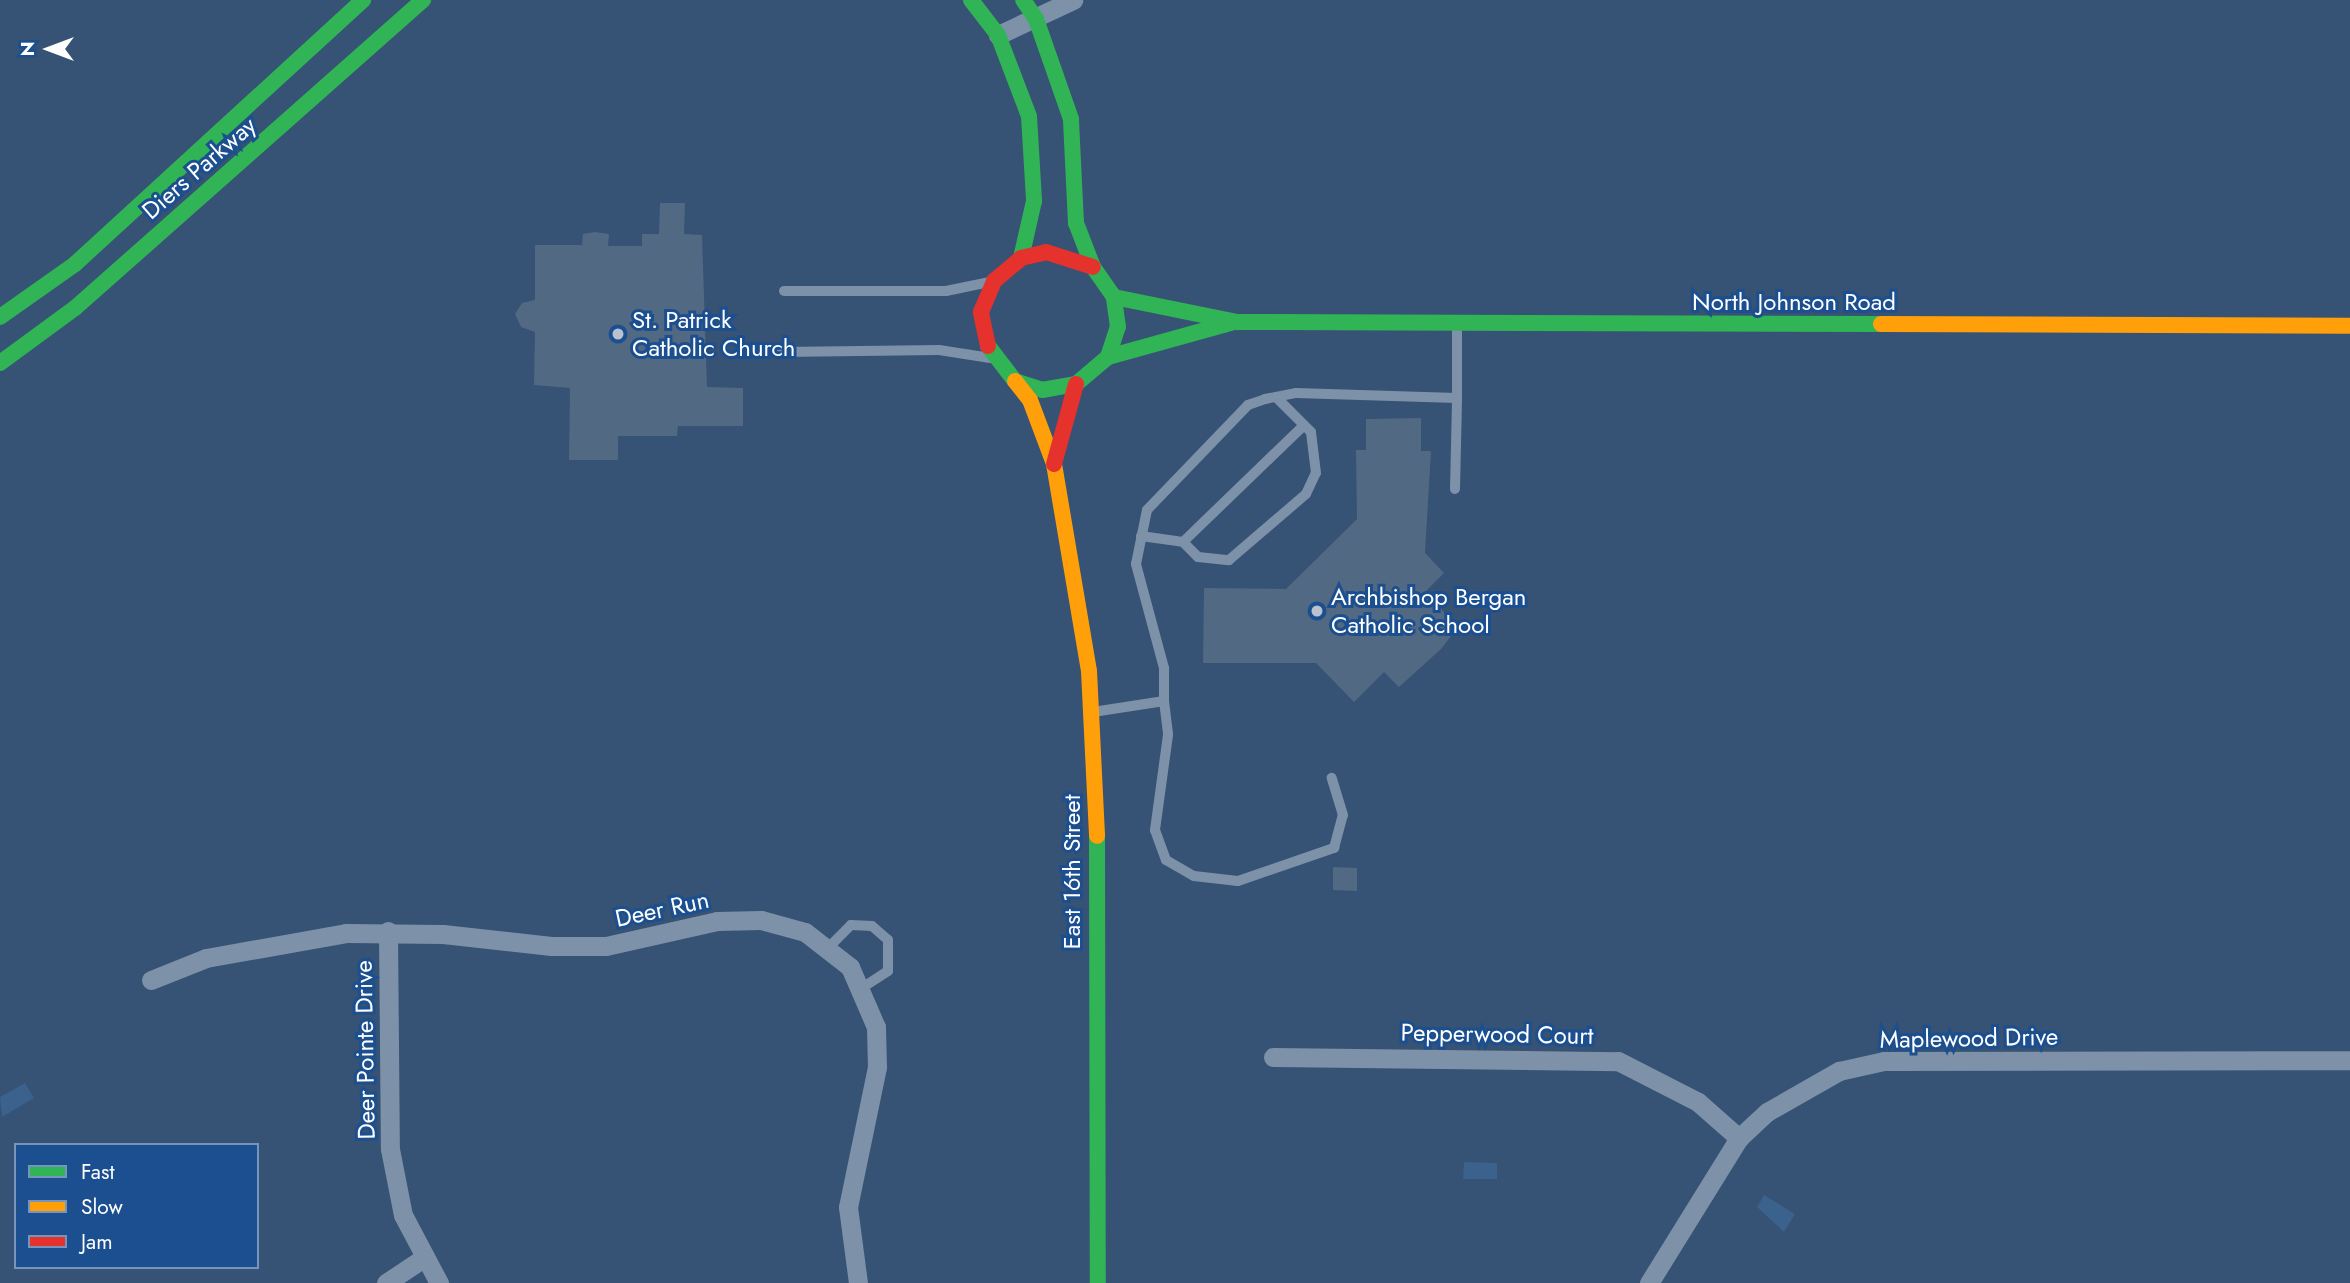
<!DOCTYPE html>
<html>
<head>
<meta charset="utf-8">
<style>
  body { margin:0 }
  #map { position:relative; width:2350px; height:1283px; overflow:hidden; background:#365274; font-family:Jost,sans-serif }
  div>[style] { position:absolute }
  .water>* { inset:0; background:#3b618d }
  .building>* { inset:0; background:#526984 }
  .lane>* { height:10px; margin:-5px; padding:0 5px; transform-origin:5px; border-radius:5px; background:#7d92a8 }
  .street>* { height:19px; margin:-9.5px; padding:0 9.5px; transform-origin:9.5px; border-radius:9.5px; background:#7d92a8 }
  .fast>* { height:16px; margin:-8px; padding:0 8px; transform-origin:8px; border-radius:8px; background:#30b455 }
  .slow>* { height:16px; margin:-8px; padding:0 8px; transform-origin:8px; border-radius:8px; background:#ff9f0a }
  .jam>* { height:16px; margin:-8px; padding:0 8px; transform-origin:8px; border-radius:8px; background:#e5322d }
  .dots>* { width:19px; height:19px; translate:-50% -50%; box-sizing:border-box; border:4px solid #1b4f8f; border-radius:50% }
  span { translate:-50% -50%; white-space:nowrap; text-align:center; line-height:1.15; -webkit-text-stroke:6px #1b4f8f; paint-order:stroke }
  .street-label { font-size:24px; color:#fff }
  .poi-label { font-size:24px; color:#fff }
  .left { translate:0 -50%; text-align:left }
  .legend { position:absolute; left:14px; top:1143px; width:245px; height:126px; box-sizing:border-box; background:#1b4f8f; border:2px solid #7695bc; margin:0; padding:9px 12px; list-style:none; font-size:21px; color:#fff }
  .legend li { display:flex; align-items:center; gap:14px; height:35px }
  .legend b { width:35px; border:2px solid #7695bc }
  .north { position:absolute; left:14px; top:14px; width:70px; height:70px; -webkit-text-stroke:5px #1b4f8f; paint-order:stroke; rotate:270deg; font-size:19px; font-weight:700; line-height:28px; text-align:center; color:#fff }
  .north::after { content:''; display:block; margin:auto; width:24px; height:32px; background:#fff; clip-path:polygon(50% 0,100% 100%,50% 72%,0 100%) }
</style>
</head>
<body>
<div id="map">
  <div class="water">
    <i style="clip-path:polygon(25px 1083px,34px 1098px,2px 1117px,0 1097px)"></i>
    <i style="clip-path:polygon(1464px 1162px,1497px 1163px,1497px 1179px,1463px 1179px)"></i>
    <i style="clip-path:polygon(1764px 1195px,1795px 1214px,1784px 1232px,1757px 1207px)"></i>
  </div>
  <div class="building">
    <i style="clip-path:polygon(660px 203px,685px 203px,684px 234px,702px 235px,707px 387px,743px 388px,743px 426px,678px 426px,677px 436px,618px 436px,618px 460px,569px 460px,570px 388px,534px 385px,535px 332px,521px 327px,515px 314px,522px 303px,535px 300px,535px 245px,582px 245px,583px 234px,595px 232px,609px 234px,608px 246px,642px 246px,642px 234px,659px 234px)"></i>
    <i style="clip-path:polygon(1421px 418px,1421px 451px,1431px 451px,1425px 553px,1444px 573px,1425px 592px,1458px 627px,1441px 649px,1399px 687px,1384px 672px,1354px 702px,1316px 663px,1203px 663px,1204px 588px,1286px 589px,1357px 519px,1356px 450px,1366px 450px,1366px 419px)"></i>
    <i style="clip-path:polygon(1333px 867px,1357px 868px,1357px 891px,1333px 890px)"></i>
  </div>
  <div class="lane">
    <i style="left:784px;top:291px;width:162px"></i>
    <i style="left:946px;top:291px;width:45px;rotate:-11.6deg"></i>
    <i style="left:781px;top:352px;width:158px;rotate:-0.7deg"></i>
    <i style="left:939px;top:350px;width:52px;rotate:8.9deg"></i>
    <i style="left:1455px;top:489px;width:91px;rotate:-88.7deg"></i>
    <i style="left:1141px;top:536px;width:42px;rotate:8.1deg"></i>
    <i style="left:1183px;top:542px;width:21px;rotate:45deg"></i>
    <i style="left:1198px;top:557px;width:31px;rotate:6deg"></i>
    <i style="left:1229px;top:560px;width:101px;rotate:-40.6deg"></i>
    <i style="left:1306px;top:494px;width:23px;rotate:-65deg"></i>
    <i style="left:1316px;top:473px;width:41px;rotate:-97deg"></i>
    <i style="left:1311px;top:432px;width:49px;rotate:-135deg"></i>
    <i style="left:1183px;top:542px;width:168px;rotate:-44deg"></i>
    <i style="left:1164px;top:701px;width:33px;rotate:-90deg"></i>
    <i style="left:1164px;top:668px;width:108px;rotate:-105.1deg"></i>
    <i style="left:1136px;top:564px;width:55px;rotate:-78.5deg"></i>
    <i style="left:1147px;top:510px;width:146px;rotate:-46.1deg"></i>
    <i style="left:1248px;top:405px;width:18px;rotate:-19deg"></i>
    <i style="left:1265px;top:399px;width:32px;rotate:-11deg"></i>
    <i style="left:1296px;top:393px;width:161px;rotate:1.8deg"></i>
    <i style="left:1457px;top:398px;width:73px;rotate:-90deg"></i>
    <i style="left:1093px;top:712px;width:72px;rotate:-8.8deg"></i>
    <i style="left:1164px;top:701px;width:34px;rotate:83deg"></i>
    <i style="left:1168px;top:735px;width:96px;rotate:97.8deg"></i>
    <i style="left:1155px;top:830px;width:32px;rotate:70deg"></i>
    <i style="left:1166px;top:860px;width:32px;rotate:30deg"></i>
    <i style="left:1194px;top:876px;width:44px;rotate:6.5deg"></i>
    <i style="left:1238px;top:881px;width:102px;rotate:-19deg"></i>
    <i style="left:1334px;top:848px;width:34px;rotate:-75deg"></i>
    <i style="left:1343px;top:815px;width:39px;rotate:-107deg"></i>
    <i style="left:829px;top:947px;width:31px;rotate:-45deg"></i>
    <i style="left:851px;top:925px;width:21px;rotate:3deg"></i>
    <i style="left:872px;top:926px;width:21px;rotate:41deg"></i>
    <i style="left:888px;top:940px;width:31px;rotate:90deg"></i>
    <i style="left:888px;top:971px;width:31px;rotate:147deg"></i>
  </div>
  <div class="street">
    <i style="left:998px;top:35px;width:83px;rotate:-25deg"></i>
    <i style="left:388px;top:931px;width:218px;rotate:89.5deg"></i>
    <i style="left:390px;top:1149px;width:67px;rotate:78.9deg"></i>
    <i style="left:403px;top:1215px;width:77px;rotate:62.1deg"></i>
    <i style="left:151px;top:980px;width:59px;rotate:-21.8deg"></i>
    <i style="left:206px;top:958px;width:142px;rotate:-10.1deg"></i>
    <i style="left:346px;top:933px;width:97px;rotate:0.6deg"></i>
    <i style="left:443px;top:934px;width:109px;rotate:6.3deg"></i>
    <i style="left:551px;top:946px;width:55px"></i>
    <i style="left:606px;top:946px;width:114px;rotate:-12.7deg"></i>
    <i style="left:717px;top:921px;width:44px;rotate:-1.3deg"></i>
    <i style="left:761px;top:920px;width:46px;rotate:15.3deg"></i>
    <i style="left:805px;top:932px;width:57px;rotate:37.9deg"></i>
    <i style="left:850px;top:967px;width:65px;rotate:66.6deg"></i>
    <i style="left:876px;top:1027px;width:40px;rotate:88.6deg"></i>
    <i style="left:877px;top:1067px;width:143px;rotate:101.7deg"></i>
    <i style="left:848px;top:1207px;width:77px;rotate:82.5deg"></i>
    <i style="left:1273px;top:1057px;width:345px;rotate:0.7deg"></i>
    <i style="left:1618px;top:1061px;width:90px;rotate:27.1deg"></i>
    <i style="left:1698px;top:1102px;width:55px;rotate:41.3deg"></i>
    <i style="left:386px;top:1283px;width:43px;rotate:-33.7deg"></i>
    <i style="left:1649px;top:1283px;width:171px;rotate:-58.2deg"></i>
    <i style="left:1739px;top:1138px;width:38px;rotate:-43deg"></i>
    <i style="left:1767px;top:1112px;width:83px;rotate:-29.7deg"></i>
    <i style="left:1839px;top:1071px;width:46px;rotate:-12.5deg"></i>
    <i style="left:1884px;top:1061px;width:466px;rotate:-0.1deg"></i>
  </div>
  <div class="fast">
    <i style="left:971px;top:0;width:44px;rotate:52.4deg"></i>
    <i style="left:998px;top:35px;width:87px;rotate:69.1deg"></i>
    <i style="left:1029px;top:116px;width:85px;rotate:86.6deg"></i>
    <i style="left:1034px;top:201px;width:58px;rotate:102.8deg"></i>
    <i style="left:1114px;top:297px;width:126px;rotate:11.5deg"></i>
    <i style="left:1237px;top:322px;width:644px;rotate:0.18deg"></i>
    <i style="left:0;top:317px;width:92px;rotate:-35.2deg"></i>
    <i style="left:75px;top:264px;width:391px;rotate:-42.5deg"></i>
    <i style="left:988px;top:346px;width:44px;rotate:52.4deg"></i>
    <i style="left:1015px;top:381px;width:28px;rotate:18deg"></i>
    <i style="left:1042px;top:390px;width:35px;rotate:-10deg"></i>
    <i style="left:1076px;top:384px;width:42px;rotate:-40.2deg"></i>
    <i style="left:1108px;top:357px;width:32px;rotate:-72deg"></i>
    <i style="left:1118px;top:327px;width:30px;rotate:-98deg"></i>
    <i style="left:1114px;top:297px;width:37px;rotate:-125deg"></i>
    <i style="left:1093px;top:267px;width:47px;rotate:-111.1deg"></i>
    <i style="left:1076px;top:223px;width:104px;rotate:-92.8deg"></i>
    <i style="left:1071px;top:119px;width:106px;rotate:-109.3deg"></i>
    <i style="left:1036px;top:19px;width:23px;rotate:-124deg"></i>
    <i style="left:1108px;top:357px;width:128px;rotate:-15.5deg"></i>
    <i style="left:0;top:363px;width:93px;rotate:-36.3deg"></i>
    <i style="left:75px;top:308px;width:465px;rotate:-41.5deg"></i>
    <i style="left:1097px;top:836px;width:447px;rotate:89.9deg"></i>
  </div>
  <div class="slow">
    <i style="left:1881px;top:324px;width:469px;rotate:0.2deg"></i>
    <i style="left:1015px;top:381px;width:24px;rotate:52deg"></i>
    <i style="left:1030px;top:400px;width:68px;rotate:69.4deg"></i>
    <i style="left:1054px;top:464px;width:210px;rotate:80.4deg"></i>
    <i style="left:1089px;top:671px;width:165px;rotate:87.2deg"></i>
  </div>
  <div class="jam">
    <i style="left:988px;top:346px;width:35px;rotate:-102deg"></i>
    <i style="left:981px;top:312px;width:34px;rotate:-67deg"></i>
    <i style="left:994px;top:281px;width:35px;rotate:-40deg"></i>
    <i style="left:1021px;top:258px;width:26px;rotate:-13deg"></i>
    <i style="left:1046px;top:252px;width:49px;rotate:17.7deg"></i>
    <i style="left:1054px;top:464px;width:83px;rotate:-74.6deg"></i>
  </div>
  <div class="dots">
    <i style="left:618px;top:334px;background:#b9c2ce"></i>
    <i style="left:1317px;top:611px;background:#b9c2ce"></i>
  </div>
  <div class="street-label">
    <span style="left:199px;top:168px;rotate:-41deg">Diers Parkway</span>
    <span style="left:1794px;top:302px">North Johnson Road</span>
    <span style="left:1072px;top:872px;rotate:-90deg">East 16th Street</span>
    <span style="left:662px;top:909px;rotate:-12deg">Deer Run</span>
    <span style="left:1497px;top:1034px;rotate:1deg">Pepperwood Court</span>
    <span style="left:1969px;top:1038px;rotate:-1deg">Maplewood Drive</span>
    <span style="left:365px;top:1050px;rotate:-91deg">Deer Pointe Drive</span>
  </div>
  <div class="poi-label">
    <span class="left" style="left:632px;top:334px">St. Patrick<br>Catholic Church</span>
    <span class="left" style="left:1331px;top:611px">Archbishop Bergan<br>Catholic School</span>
  </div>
  <ul class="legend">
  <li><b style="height:9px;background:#30b455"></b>Fast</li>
  <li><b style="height:9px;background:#ff9f0a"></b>Slow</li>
  <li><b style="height:9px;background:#e5322d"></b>Jam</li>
  </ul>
  <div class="north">N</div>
</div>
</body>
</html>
